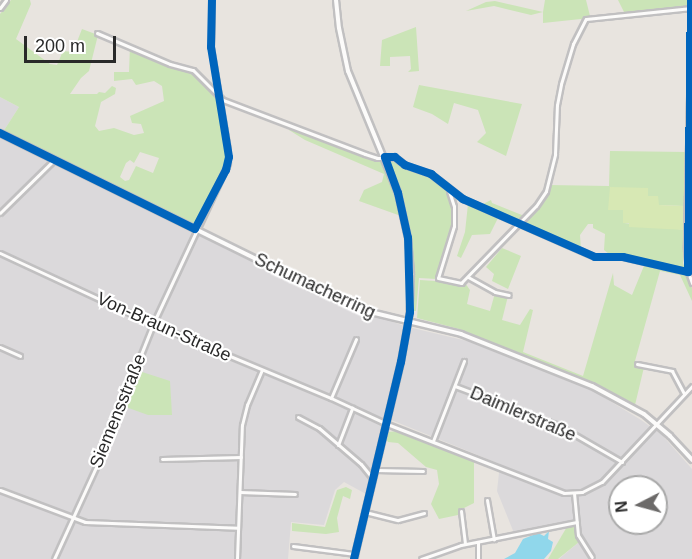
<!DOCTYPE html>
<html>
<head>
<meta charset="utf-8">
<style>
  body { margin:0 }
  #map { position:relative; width:692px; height:559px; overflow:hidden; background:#e8e4df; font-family:Arial,sans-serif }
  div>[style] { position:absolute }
  .industrial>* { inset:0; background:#dbd9db }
  .green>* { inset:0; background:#cbe4b7 }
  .pitch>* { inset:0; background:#d7e8b4 }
  .water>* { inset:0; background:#90d7eb }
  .roads { filter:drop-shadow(2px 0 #c1c0c1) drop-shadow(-2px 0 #c1c0c1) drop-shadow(0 2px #c1c0c1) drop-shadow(0 -2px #c1c0c1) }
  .street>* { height:3px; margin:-1.5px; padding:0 1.5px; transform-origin:1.5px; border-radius:1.5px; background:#fcfbfa }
  .secondary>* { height:4px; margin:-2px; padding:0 2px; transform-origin:2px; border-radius:2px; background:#fcfbfa }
  .bus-1>* { height:8px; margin:-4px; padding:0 4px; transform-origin:4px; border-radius:4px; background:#0065bd }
  span { translate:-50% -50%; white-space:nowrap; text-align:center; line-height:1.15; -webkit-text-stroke:4.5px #fff; paint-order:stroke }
  .street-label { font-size:18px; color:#292929 }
  .north { position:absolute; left:608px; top:475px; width:60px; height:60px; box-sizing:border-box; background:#fff; border:2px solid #a9a9a9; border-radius:50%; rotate:264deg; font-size:16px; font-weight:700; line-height:24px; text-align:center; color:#292929 }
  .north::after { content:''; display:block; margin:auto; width:21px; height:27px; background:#6c6a69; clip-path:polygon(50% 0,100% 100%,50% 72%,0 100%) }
  .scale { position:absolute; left:24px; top:36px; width:92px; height:27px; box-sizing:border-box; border:3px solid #292929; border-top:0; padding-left:8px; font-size:18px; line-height:21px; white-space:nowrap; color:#292929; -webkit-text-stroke:4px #fff; paint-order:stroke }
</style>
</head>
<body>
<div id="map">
  <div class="industrial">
    <i style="clip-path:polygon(evenodd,0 97px,19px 107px,3px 132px,90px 176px,346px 304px,404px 326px,484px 345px,587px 387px,641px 420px,662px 435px,692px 469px,692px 559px,559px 559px,579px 542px,575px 521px,514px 533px,497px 491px,500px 464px,384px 417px,366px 494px,344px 482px,335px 490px,324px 525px,291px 522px,288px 559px,0 559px,0 97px,620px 487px,656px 487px,656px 523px,620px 523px,620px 487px)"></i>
  </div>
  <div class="green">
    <i style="clip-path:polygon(evenodd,11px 0,30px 0,31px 4px,16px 39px,50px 64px,57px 65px,63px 51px,73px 52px,82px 29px,98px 35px,89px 71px,81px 78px,70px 94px,97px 94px,99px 92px,105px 93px,112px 86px,116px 88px,115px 94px,101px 102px,95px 126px,99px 131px,114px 128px,134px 135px,144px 133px,141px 124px,132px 123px,130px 116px,164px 101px,162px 86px,154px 81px,136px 85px,132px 79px,114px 81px,114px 72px,129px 72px,130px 46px,195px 74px,214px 94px,218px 100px,226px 161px,195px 225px,3px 132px,19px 107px,0 97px,0 14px,11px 0,140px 152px,159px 158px,153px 173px,136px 166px,129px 180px,125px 181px,120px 177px,126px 163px,130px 160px,134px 163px,140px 152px)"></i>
    <i style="clip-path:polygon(545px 0,586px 0,590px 16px,584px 22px,581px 19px,543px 23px,543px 12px,531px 15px,494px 6px,466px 11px,486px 2px,495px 1px,543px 12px)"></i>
    <i style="clip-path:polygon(618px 0,689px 0,689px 8px,624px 12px)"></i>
    <i style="clip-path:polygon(416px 27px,419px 71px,408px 72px,411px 69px,410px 56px,390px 57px,390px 66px,380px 66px,382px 40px)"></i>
    <i style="clip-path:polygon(419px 85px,522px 104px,506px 156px,477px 142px,486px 133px,478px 110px,454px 103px,448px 124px,432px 114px,413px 107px)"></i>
    <i style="clip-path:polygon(290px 125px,371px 158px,382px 159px,401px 216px,359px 201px,364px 190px,382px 182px,384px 174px,305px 140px,289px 130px)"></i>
    <i style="clip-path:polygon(610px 151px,687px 152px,685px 206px,658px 205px,647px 196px,648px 188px,623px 210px,624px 223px,686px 230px,683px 263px,692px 288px,692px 301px,680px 275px,660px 271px,635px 361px,645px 363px,635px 405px,625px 399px,459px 329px,417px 318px,420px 280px,465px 283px,470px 290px,467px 304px,490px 311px,495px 293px,508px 296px,502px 320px,520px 325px,530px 309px,533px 310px,523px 352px,583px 376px,613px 273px,614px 285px,632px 295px,646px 261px,609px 254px,604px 250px,605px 234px,593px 228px,593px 224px,588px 224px,580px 235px,581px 249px,521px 223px,498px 218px,490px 234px,472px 235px,461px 258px,457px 256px,465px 232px,468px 204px,471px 200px,483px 204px,491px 200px,492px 203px,527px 217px,542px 200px,549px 185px,609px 186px)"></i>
    <i style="clip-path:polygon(392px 159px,406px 167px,428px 175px,457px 198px,452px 232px,437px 279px,419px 278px,416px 311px,413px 311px,415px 286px,409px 227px,389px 161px)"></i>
    <i style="clip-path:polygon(502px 248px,521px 256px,508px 289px,492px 281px,494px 274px,486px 267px)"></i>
    <i style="clip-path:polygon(136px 370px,170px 381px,172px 415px,148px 415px,123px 406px)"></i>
    <i style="clip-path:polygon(399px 431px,474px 461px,474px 503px,460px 510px,458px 515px,439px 519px,431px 504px,439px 484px,437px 470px,426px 467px,398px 443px,388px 442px,385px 437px,387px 432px)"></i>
    <i style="clip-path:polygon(346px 487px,352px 490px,350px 499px,343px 496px,337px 518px,339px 532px,326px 534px,292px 531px,292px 523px,325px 527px,337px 490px)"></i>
    <i style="clip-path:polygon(568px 525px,574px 526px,579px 542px,558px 559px,548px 559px)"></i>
  </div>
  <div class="pitch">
    <i style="clip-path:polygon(610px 187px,648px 188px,648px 196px,658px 196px,659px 205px,685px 206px,686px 230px,629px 227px,629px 223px,623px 223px,623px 210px,608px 210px)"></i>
  </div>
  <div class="water">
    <i style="clip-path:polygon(549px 531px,548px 539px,553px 542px,551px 551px,544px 559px,504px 559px,515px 553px,523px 539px,538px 533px,544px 536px)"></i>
  </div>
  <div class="roads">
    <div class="street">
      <i style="left:691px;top:0;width:249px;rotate:91.2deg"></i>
      <i style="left:686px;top:249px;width:23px;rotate:85deg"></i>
      <i style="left:688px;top:272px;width:12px;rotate:70deg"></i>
      <i style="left:0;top:8px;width:10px;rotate:-53deg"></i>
      <i style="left:97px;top:33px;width:79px;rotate:23deg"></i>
      <i style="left:170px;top:64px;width:24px;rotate:15deg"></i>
      <i style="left:193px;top:70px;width:42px;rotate:45deg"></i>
      <i style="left:223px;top:100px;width:152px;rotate:20.8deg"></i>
      <i style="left:365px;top:154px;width:13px;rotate:18deg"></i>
      <i style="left:377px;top:158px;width:19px"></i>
      <i style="left:396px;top:158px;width:11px;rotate:38deg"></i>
      <i style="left:405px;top:165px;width:28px;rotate:19deg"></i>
      <i style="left:431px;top:174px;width:41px;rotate:38deg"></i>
      <i style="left:463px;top:199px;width:144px;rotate:23.7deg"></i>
      <i style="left:595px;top:257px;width:28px"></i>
      <i style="left:623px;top:257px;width:67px;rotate:13deg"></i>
      <i style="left:449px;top:191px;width:16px;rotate:72deg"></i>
      <i style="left:454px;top:206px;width:20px;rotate:90deg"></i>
      <i style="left:454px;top:226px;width:54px;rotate:107.1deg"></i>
      <i style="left:438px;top:278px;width:24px;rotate:12deg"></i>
      <i style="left:461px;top:283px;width:107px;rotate:-45.8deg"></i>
      <i style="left:536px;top:206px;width:18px;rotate:-56deg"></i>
      <i style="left:546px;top:191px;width:38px;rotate:-76deg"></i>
      <i style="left:555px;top:154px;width:49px;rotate:-87.7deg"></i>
      <i style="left:557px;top:105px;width:21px;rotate:-79deg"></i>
      <i style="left:561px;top:84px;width:42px;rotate:-73.3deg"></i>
      <i style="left:573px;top:44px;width:28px;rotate:-63deg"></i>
      <i style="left:586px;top:19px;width:106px;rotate:-6deg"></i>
      <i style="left:0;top:213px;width:76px;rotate:-44.5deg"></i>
      <i style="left:0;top:253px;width:169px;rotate:24.9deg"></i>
      <i style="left:153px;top:324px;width:193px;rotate:22.6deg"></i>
      <i style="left:331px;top:398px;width:62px;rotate:24.9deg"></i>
      <i style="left:387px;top:424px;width:190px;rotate:21.3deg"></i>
      <i style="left:564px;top:493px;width:18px;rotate:-3deg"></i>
      <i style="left:582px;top:492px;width:22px;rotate:-27deg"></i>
      <i style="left:602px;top:482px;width:132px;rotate:-46.8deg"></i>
      <i style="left:468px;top:277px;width:31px;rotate:29deg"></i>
      <i style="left:495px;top:292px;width:14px;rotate:12deg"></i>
      <i style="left:0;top:347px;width:22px;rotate:24deg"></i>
      <i style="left:637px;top:364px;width:36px;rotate:11deg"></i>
      <i style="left:672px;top:371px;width:26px;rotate:62deg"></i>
      <i style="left:455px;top:386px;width:110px;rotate:20.7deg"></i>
      <i style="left:558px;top:425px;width:74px;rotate:30deg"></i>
      <i style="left:331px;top:398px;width:64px;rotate:-67deg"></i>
      <i style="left:298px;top:417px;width:24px;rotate:28deg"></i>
      <i style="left:319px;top:428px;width:55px;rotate:40.6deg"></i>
      <i style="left:361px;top:464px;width:19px;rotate:51deg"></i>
      <i style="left:433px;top:441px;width:86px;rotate:-68.8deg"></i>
      <i style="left:338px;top:445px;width:40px;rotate:-69deg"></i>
      <i style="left:162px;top:459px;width:79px;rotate:-1.5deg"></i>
      <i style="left:376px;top:470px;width:47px;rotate:1.2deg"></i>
      <i style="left:0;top:490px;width:91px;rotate:20.6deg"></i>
      <i style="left:85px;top:522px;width:153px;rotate:2.2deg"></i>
      <i style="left:240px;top:492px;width:55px;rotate:2.1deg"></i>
      <i style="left:574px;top:493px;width:42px;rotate:84.6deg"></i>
      <i style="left:578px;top:535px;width:26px;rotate:58deg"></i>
      <i style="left:487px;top:500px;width:40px;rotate:80deg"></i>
      <i style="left:461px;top:511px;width:33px;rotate:83deg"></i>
      <i style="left:365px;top:512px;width:34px;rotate:14deg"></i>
      <i style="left:398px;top:520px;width:27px;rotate:-15deg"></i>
      <i style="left:478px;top:542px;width:17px;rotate:90deg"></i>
      <i style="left:293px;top:546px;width:63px;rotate:7.4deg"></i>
      <i style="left:54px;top:559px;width:103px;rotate:-65.4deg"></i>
      <i style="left:97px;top:465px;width:152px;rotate:-68.3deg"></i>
      <i style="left:153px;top:324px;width:178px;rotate:-65deg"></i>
      <i style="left:228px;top:163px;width:13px;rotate:-90deg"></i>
      <i style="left:228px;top:150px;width:104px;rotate:-99.4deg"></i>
      <i style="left:211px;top:47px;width:47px;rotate:-88.8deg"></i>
      <i style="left:237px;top:559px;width:134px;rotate:-87.9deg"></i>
      <i style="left:242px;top:425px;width:21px;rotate:-76deg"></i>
      <i style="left:247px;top:405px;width:38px;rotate:-67deg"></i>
      <i style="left:421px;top:559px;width:42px;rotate:-19.3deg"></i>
      <i style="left:461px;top:545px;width:118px;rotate:-11.2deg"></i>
    </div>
    <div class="secondary">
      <i style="left:336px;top:0;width:28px;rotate:84deg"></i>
      <i style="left:339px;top:28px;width:44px;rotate:78.2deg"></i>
      <i style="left:348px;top:71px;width:132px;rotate:67.7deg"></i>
      <i style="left:398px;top:193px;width:46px;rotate:77.5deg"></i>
      <i style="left:408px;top:238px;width:37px;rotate:85deg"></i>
      <i style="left:411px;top:275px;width:37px;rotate:92deg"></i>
      <i style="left:410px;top:312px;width:51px;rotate:100.2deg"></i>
      <i style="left:401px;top:362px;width:203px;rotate:103.4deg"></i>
      <i style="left:0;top:133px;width:399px;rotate:26.2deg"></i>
      <i style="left:358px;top:309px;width:106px;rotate:13.6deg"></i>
      <i style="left:461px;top:334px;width:141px;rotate:21.7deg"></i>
      <i style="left:592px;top:386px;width:59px;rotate:28.3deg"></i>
      <i style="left:644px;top:414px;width:34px;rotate:40deg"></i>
      <i style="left:670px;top:436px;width:33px;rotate:47deg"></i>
    </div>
  </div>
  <div class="bus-1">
    <i style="left:0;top:133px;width:217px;rotate:26.2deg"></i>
    <i style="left:385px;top:157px;width:10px"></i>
    <i style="left:395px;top:157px;width:13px;rotate:39deg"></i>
    <i style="left:405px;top:165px;width:28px;rotate:19deg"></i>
    <i style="left:431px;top:174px;width:41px;rotate:38deg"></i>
    <i style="left:463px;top:199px;width:144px;rotate:23.7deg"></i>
    <i style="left:595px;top:257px;width:28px"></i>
    <i style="left:623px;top:257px;width:67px;rotate:13deg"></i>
    <i style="left:195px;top:229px;width:67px;rotate:-62.3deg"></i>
    <i style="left:226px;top:170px;width:13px;rotate:-77deg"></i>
    <i style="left:229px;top:157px;width:111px;rotate:-99.3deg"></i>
    <i style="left:211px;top:47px;width:47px;rotate:-88.8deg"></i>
    <i style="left:688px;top:272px;width:272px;rotate:-89.4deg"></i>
    <i style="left:354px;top:559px;width:203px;rotate:-76.6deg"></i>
    <i style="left:401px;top:362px;width:51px;rotate:-79.8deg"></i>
    <i style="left:410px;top:312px;width:74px;rotate:-91.5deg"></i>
    <i style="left:408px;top:238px;width:46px;rotate:-102.5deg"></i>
    <i style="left:398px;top:193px;width:38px;rotate:-110deg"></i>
  </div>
  <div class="street-label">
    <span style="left:315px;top:286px;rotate:25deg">Schumacherring</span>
    <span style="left:164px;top:327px;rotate:24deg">Von-Braun-Straße</span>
    <span style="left:118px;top:411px;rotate:-68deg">Siemensstraße</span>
    <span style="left:523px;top:414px;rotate:23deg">Daimlerstraße</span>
  </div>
  <div class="north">N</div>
  <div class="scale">200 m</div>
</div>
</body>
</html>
